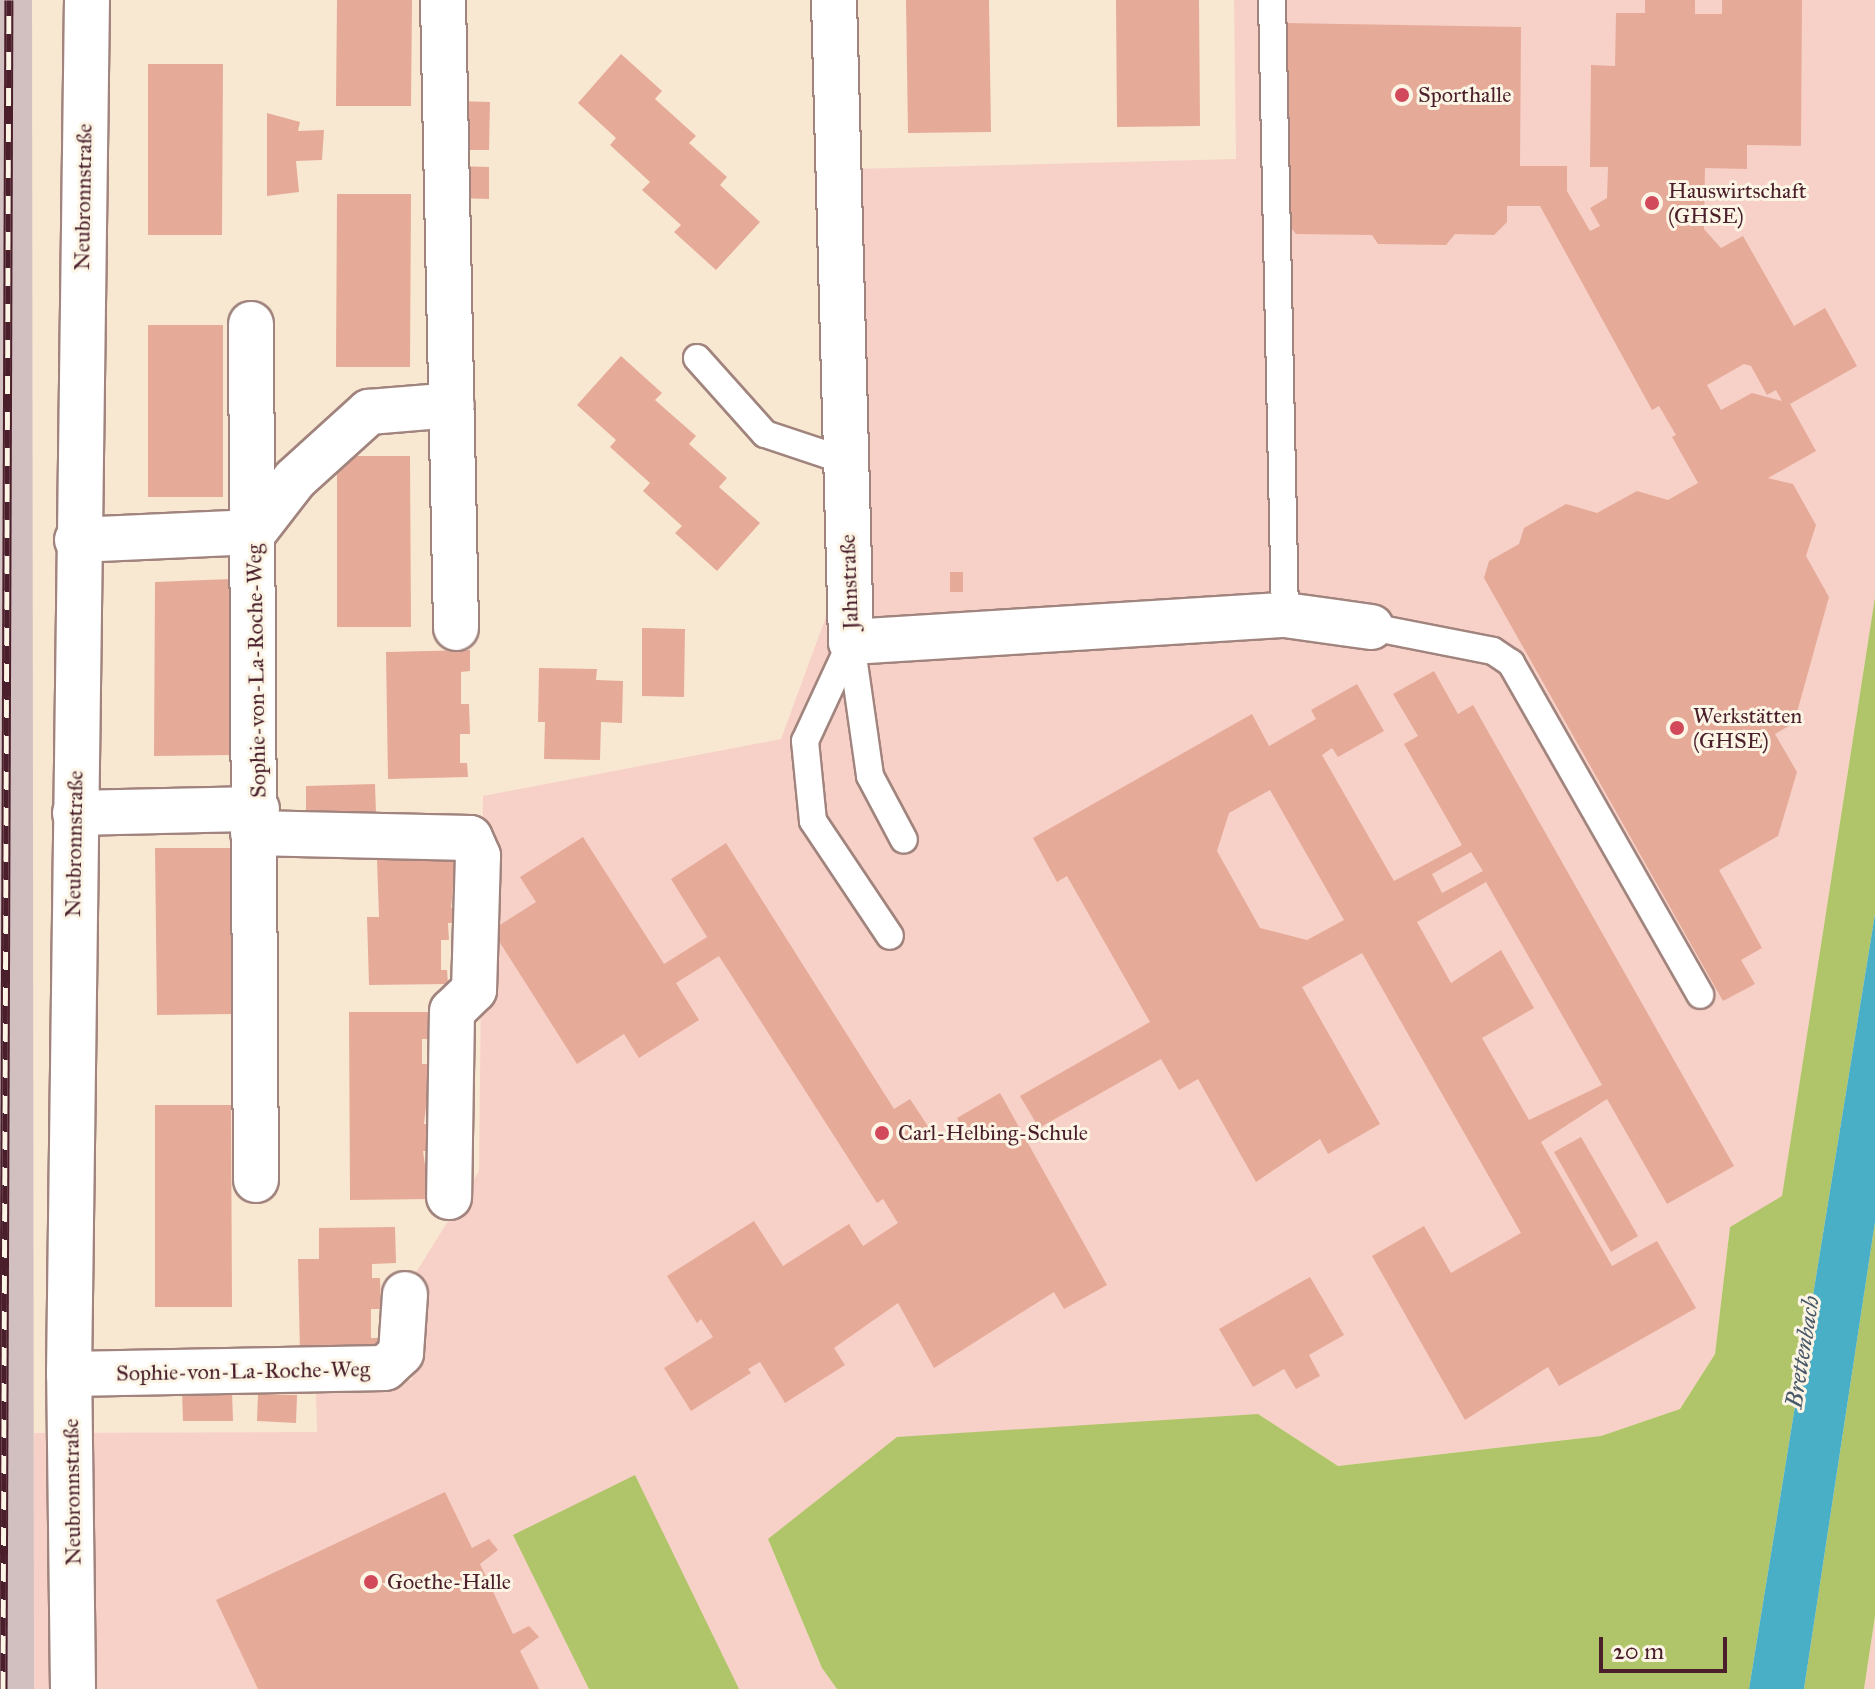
<!DOCTYPE html>
<html>
<head>
<meta charset="utf-8">
<style>
  body { margin:0 }
  #map { position:relative; width:1875px; height:1689px; overflow:hidden; background:#f8e8d2; font-family:"IM FELL Great Primer",serif }
  div>[style] { position:absolute }
  .built>* { inset:0; background:#f7d1c7 }
  .industrial>* { inset:0; background:#d2bfc0 }
  .green>* { inset:0; background:#b0c569 }
  .water>* { inset:0; background:#48afc7 }
  .building>* { inset:0; background:#e6aa99 }
  .roads { filter:drop-shadow(2px 0 #a1847e) drop-shadow(-2px 0 #a1847e) drop-shadow(0 2px #a1847e) drop-shadow(0 -2px #a1847e) }
  .lane>* { height:26px; margin:-13px; padding:0 13px; transform-origin:13px; border-radius:13px; background:#fff }
  .street>* { height:44px; margin:-22px; padding:0 22px; transform-origin:22px; border-radius:22px; background:#fff }
  .rail>* { height:9px; margin-top:-4.5px; transform-origin:0; background:repeating-linear-gradient(90deg,#fcf5e5 0 18px,#4a1f2b 0 36px); box-sizing:border-box; border-block:2px solid #4a1f2b }
  .dots>* { width:22px; height:22px; translate:-50% -50%; box-sizing:border-box; border:4px solid #fcf5e5; border-radius:50% }
  span { translate:-50% -50%; white-space:nowrap; text-align:center; line-height:1.15; -webkit-text-stroke:6px #fcf5e5; paint-order:stroke }
  .poi-label { font-size:22px; color:#4a1f2b }
  .left { translate:0 -50%; text-align:left }
  .street-label { font-size:22px; color:#4a1f2b }
  .water-label { font-size:24px; color:#495969; font-style:italic }
  .scale { position:absolute; left:1599px; top:1637px; width:128px; height:36px; box-sizing:border-box; border:4px solid #4a1f2b; border-top:0; padding-left:10px; font-size:24px; line-height:28px; white-space:nowrap; color:#4a1f2b; -webkit-text-stroke:6px #fcf5e5; paint-order:stroke }
</style>
</head>
<body>
<div id="map">
  <div class="built">
    <i style="clip-path:polygon(1234px 0,1875px 0,1875px 597px,1782px 1197px,1730px 1227px,1715px 1354px,1680px 1409px,1601px 1436px,1338px 1466px,1258px 1414px,768px 1539px,822px 1668px,837px 1689px,34px 1689px,34px 1433px,317px 1432px,316px 1391px,412px 1380px,412px 1279px,479px 1171px,483px 796px,781px 739px,827px 614px,815px 170px,1236px 159px)"></i>
    <i style="clip-path:polygon(1875px 1616px,1875px 1689px,1864px 1689px)"></i>
  </div>
  <div class="industrial">
    <i style="clip-path:polygon(0 0,32px 0,34px 1689px,0 1689px)"></i>
  </div>
  <div class="green">
    <i style="clip-path:polygon(1875px 597px,1875px 914px,1749px 1689px,837px 1689px,822px 1668px,768px 1539px,897px 1437px,1258px 1414px,1338px 1466px,1601px 1436px,1680px 1409px,1715px 1354px,1730px 1227px,1782px 1196px)"></i>
    <i style="clip-path:polygon(1875px 1222px,1875px 1616px,1864px 1689px,1804px 1689px)"></i>
    <i style="clip-path:polygon(635px 1475px,739px 1689px,589px 1689px,513px 1535px)"></i>
  </div>
  <div class="water">
    <i style="clip-path:polygon(1875px 914px,1875px 1222px,1804px 1689px,1749px 1689px)"></i>
  </div>
  <div class="building">
    <i style="clip-path:polygon(337px 0,412px 0,411px 106px,336px 106px)"></i>
    <i style="clip-path:polygon(906px 0,989px 0,991px 132px,908px 133px)"></i>
    <i style="clip-path:polygon(1116px 0,1199px 0,1200px 126px,1117px 127px)"></i>
    <i style="clip-path:polygon(evenodd,1645px 0,1695px 0,1695px 14px,1722px 14px,1722px 0,1802px 0,1801px 146px,1747px 145px,1747px 169px,1705px 168px,1704px 229px,1721px 248px,1743px 236px,1794px 326px,1825px 308px,1857px 366px,1790px 404px,1816px 451px,1768px 478px,1793px 484px,1816px 525px,1806px 556px,1829px 597px,1794px 723px,1775px 734px,1797px 772px,1778px 836px,1719px 870px,1762px 948px,1741px 960px,1755px 984px,1723px 1001px,1484px 578px,1489px 561px,1519px 544px,1524px 528px,1566px 504px,1597px 513px,1637px 491px,1668px 500px,1698px 483px,1672px 437px,1676px 435px,1659px 406px,1652px 410px,1540px 206px,1507px 206px,1507px 222px,1494px 235px,1455px 234px,1446px 245px,1378px 244px,1372px 235px,1296px 234px,1287px 223px,1284px 23px,1521px 27px,1520px 166px,1567px 166px,1567px 191px,1590px 231px,1600px 226px,1590px 208px,1607px 198px,1608px 167px,1590px 167px,1591px 65px,1615px 66px,1616px 13px,1645px 13px,1645px 0,1744px 364px,1751px 366px,1767px 395px,1776px 390px,1782px 401px,1752px 393px,1721px 410px,1707px 385px,1744px 364px)"></i>
    <i style="clip-path:polygon(621px 54px,662px 91px,655px 99px,696px 136px,689px 143px,727px 177px,720px 185px,760px 222px,716px 270px,674px 232px,681px 225px,642px 190px,650px 182px,610px 145px,616px 138px,578px 103px)"></i>
    <i style="clip-path:polygon(148px 64px,223px 64px,222px 235px,148px 235px)"></i>
    <i style="clip-path:polygon(457px 101px,490px 102px,489px 150px,457px 150px)"></i>
    <i style="clip-path:polygon(267px 113px,300px 122px,298px 131px,324px 130px,322px 160px,296px 161px,299px 192px,267px 196px)"></i>
    <i style="clip-path:polygon(457px 166px,489px 167px,489px 199px,457px 198px)"></i>
    <i style="clip-path:polygon(337px 194px,411px 194px,410px 367px,336px 367px)"></i>
    <i style="clip-path:polygon(148px 325px,223px 325px,223px 497px,148px 497px)"></i>
    <i style="clip-path:polygon(621px 356px,662px 393px,655px 400px,696px 436px,689px 444px,727px 478px,719px 487px,760px 523px,717px 571px,675px 533px,682px 526px,643px 491px,650px 483px,610px 447px,616px 440px,577px 405px)"></i>
    <i style="clip-path:polygon(337px 456px,410px 456px,411px 627px,337px 627px)"></i>
    <i style="clip-path:polygon(950px 572px,963px 572px,963px 592px,950px 592px)"></i>
    <i style="clip-path:polygon(231px 579px,234px 755px,154px 756px,155px 582px)"></i>
    <i style="clip-path:polygon(642px 628px,685px 629px,684px 697px,642px 696px)"></i>
    <i style="clip-path:polygon(470px 650px,470px 671px,461px 672px,461px 704px,469px 704px,470px 734px,460px 734px,460px 763px,467px 763px,468px 777px,388px 779px,386px 652px)"></i>
    <i style="clip-path:polygon(539px 668px,597px 669px,596px 680px,623px 681px,622px 723px,601px 722px,600px 760px,544px 759px,545px 722px,538px 722px)"></i>
    <i style="clip-path:polygon(evenodd,1434px 671px,1458px 714px,1473px 705px,1734px 1166px,1667px 1204px,1607px 1099px,1541px 1142px,1612px 1266px,1657px 1241px,1696px 1308px,1559px 1386px,1548px 1367px,1465px 1420px,1372px 1256px,1424px 1226px,1451px 1273px,1521px 1233px,1362px 953px,1302px 987px,1380px 1124px,1328px 1154px,1320px 1139px,1256px 1182px,1198px 1079px,1179px 1090px,1161px 1059px,1039px 1128px,1020px 1096px,1150px 1022px,1067px 876px,1057px 882px,1033px 838px,1252px 714px,1269px 746px,1316px 719px,1311px 710px,1357px 684px,1384px 731px,1338px 757px,1332px 748px,1322px 755px,1394px 881px,1462px 845px,1404px 744px,1418px 736px,1393px 694px,1434px 671px,1270px 790px,1344px 920px,1307px 940px,1260px 928px,1217px 851px,1229px 813px,1270px 790px,1434px 671px,1471px 852px,1483px 871px,1442px 893px,1432px 874px,1471px 852px,1434px 671px,1486px 882px,1602px 1085px,1529px 1120px,1482px 1038px,1534px 1008px,1501px 950px,1451px 983px,1417px 922px,1486px 882px)"></i>
    <i style="clip-path:polygon(375px 784px,376px 814px,306px 816px,306px 786px)"></i>
    <i style="clip-path:polygon(583px 837px,664px 964px,707px 937px,671px 879px,726px 843px,894px 1109px,910px 1099px,937px 1140px,961px 1126px,957px 1118px,1000px 1093px,1107px 1285px,1064px 1309px,1054px 1292px,934px 1368px,898px 1303px,834px 1348px,845px 1365px,785px 1403px,760px 1362px,748px 1369px,751px 1373px,691px 1411px,664px 1368px,713px 1337px,701px 1319px,697px 1323px,667px 1276px,754px 1221px,783px 1266px,849px 1224px,863px 1246px,898px 1223px,883px 1199px,877px 1203px,719px 956px,676px 983px,699px 1020px,639px 1058px,624px 1034px,577px 1064px,492px 930px,536px 902px,520px 877px)"></i>
    <i style="clip-path:polygon(155px 848px,230px 848px,233px 1014px,157px 1015px)"></i>
    <i style="clip-path:polygon(456px 857px,451px 908px,460px 908px,460px 923px,448px 923px,449px 940px,441px 940px,441px 970px,447px 970px,448px 984px,369px 985px,367px 917px,379px 917px,377px 859px)"></i>
    <i style="clip-path:polygon(349px 1012px,431px 1012px,432px 1039px,422px 1039px,422px 1064px,431px 1064px,424px 1124px,431px 1124px,432px 1151px,423px 1151px,430px 1199px,350px 1200px)"></i>
    <i style="clip-path:polygon(155px 1105px,231px 1105px,232px 1307px,155px 1307px)"></i>
    <i style="clip-path:polygon(1581px 1137px,1638px 1236px,1611px 1252px,1554px 1152px)"></i>
    <i style="clip-path:polygon(395px 1227px,396px 1263px,372px 1264px,372px 1278px,380px 1278px,381px 1309px,371px 1309px,371px 1338px,379px 1338px,379px 1353px,300px 1354px,298px 1259px,319px 1259px,319px 1228px)"></i>
    <i style="clip-path:polygon(1310px 1277px,1344px 1335px,1309px 1355px,1320px 1376px,1296px 1389px,1284px 1369px,1253px 1387px,1219px 1329px)"></i>
    <i style="clip-path:polygon(182px 1391px,232px 1391px,233px 1421px,183px 1421px)"></i>
    <i style="clip-path:polygon(258px 1394px,297px 1395px,296px 1423px,257px 1421px)"></i>
    <i style="clip-path:polygon(445px 1492px,472px 1548px,489px 1539px,498px 1550px,480px 1564px,513px 1634px,529px 1626px,539px 1637px,520px 1651px,539px 1689px,258px 1689px,216px 1600px)"></i>
  </div>
  <div class="roads">
    <div class="lane">
      <i style="left:1272px;top:0;width:615px;rotate:88.79deg"></i>
      <i style="left:697px;top:358px;width:102px;rotate:48.2deg"></i>
      <i style="left:765px;top:434px;width:85px;rotate:18.4deg"></i>
      <i style="left:1371px;top:627px;width:124px;rotate:11.1deg"></i>
      <i style="left:1493px;top:651px;width:22px;rotate:34deg"></i>
      <i style="left:1511px;top:663px;width:382px;rotate:60.3deg"></i>
      <i style="left:851px;top:642px;width:109px;rotate:114.9deg"></i>
      <i style="left:805px;top:741px;width:80px;rotate:84.3deg"></i>
      <i style="left:813px;top:821px;width:138px;rotate:56.2deg"></i>
      <i style="left:851px;top:642px;width:135px;rotate:81.9deg"></i>
      <i style="left:870px;top:776px;width:72px;rotate:62deg"></i>
    </div>
    <div class="street">
      <i style="left:443px;top:0;width:628px;rotate:88.81deg"></i>
      <i style="left:834px;top:0;width:642px;rotate:88.48deg"></i>
      <i style="left:851px;top:642px;width:435px;rotate:-3.6deg"></i>
      <i style="left:1285px;top:615px;width:87px;rotate:7.9deg"></i>
      <i style="left:251px;top:324px;width:856px;rotate:89.67deg"></i>
      <i style="left:77px;top:540px;width:177px;rotate:-2.6deg"></i>
      <i style="left:254px;top:532px;width:67px;rotate:-52.3deg"></i>
      <i style="left:295px;top:479px;width:100px;rotate:-42.2deg"></i>
      <i style="left:369px;top:412px;width:83px;rotate:-4.8deg"></i>
      <i style="left:75px;top:813px;width:182px;rotate:-1.3deg"></i>
      <i style="left:253px;top:833px;width:217px;rotate:1.3deg"></i>
      <i style="left:470px;top:838px;width:20px;rotate:66deg"></i>
      <i style="left:478px;top:856px;width:134px;rotate:91.7deg"></i>
      <i style="left:474px;top:990px;width:30px;rotate:136deg"></i>
      <i style="left:452px;top:1011px;width:186px;rotate:90.9deg"></i>
      <i style="left:69px;top:1374px;width:316px;rotate:-1.1deg"></i>
      <i style="left:385px;top:1368px;width:22px;rotate:-43deg"></i>
      <i style="left:401px;top:1353px;width:59px;rotate:-86.1deg"></i>
      <i style="left:73px;top:1689px;width:315px;rotate:-90.7deg"></i>
      <i style="left:69px;top:1374px;width:1374px;rotate:-89.25deg"></i>
    </div>
  </div>
  <div class="rail">
    <i style="left:3px;top:1689px;width:1689px;rotate:-89.8deg"></i>
  </div>
  <div class="dots">
    <i style="left:1402px;top:95px;background:#d1495b"></i>
    <i style="left:1652px;top:203px;background:#d1495b"></i>
    <i style="left:1677px;top:728px;background:#d1495b"></i>
    <i style="left:882px;top:1133px;background:#d1495b"></i>
    <i style="left:371px;top:1582px;background:#d1495b"></i>
  </div>
  <div class="poi-label">
    <span class="left" style="left:1418px;top:95px">Sporthalle</span>
    <span class="left" style="left:1668px;top:203px">Hauswirtschaft<br>(GHSE)</span>
    <span class="left" style="left:1693px;top:728px">Werkstätten<br>(GHSE)</span>
    <span class="left" style="left:898px;top:1133px">Carl-Helbing-Schule</span>
    <span class="left" style="left:387px;top:1582px">Goethe-Halle</span>
  </div>
  <div class="street-label">
    <span style="left:83px;top:197px;rotate:-89deg">Neubronnstraße</span>
    <span style="left:849px;top:582px;rotate:-92deg">Jahnstraße</span>
    <span style="left:256px;top:671px;rotate:-91deg">Sophie-von-La-Roche-Weg</span>
    <span style="left:74px;top:844px;rotate:-89deg">Neubronnstraße</span>
    <span style="left:243px;top:1371px;rotate:-1deg">Sophie-von-La-Roche-Weg</span>
    <span style="left:72px;top:1492px;rotate:-91deg">Neubronnstraße</span>
  </div>
  <div class="water-label">
    <span style="left:1803px;top:1352px;rotate:-81deg">Brettenbach</span>
  </div>
  <div class="scale">20 m</div>
</div>
</body>
</html>
